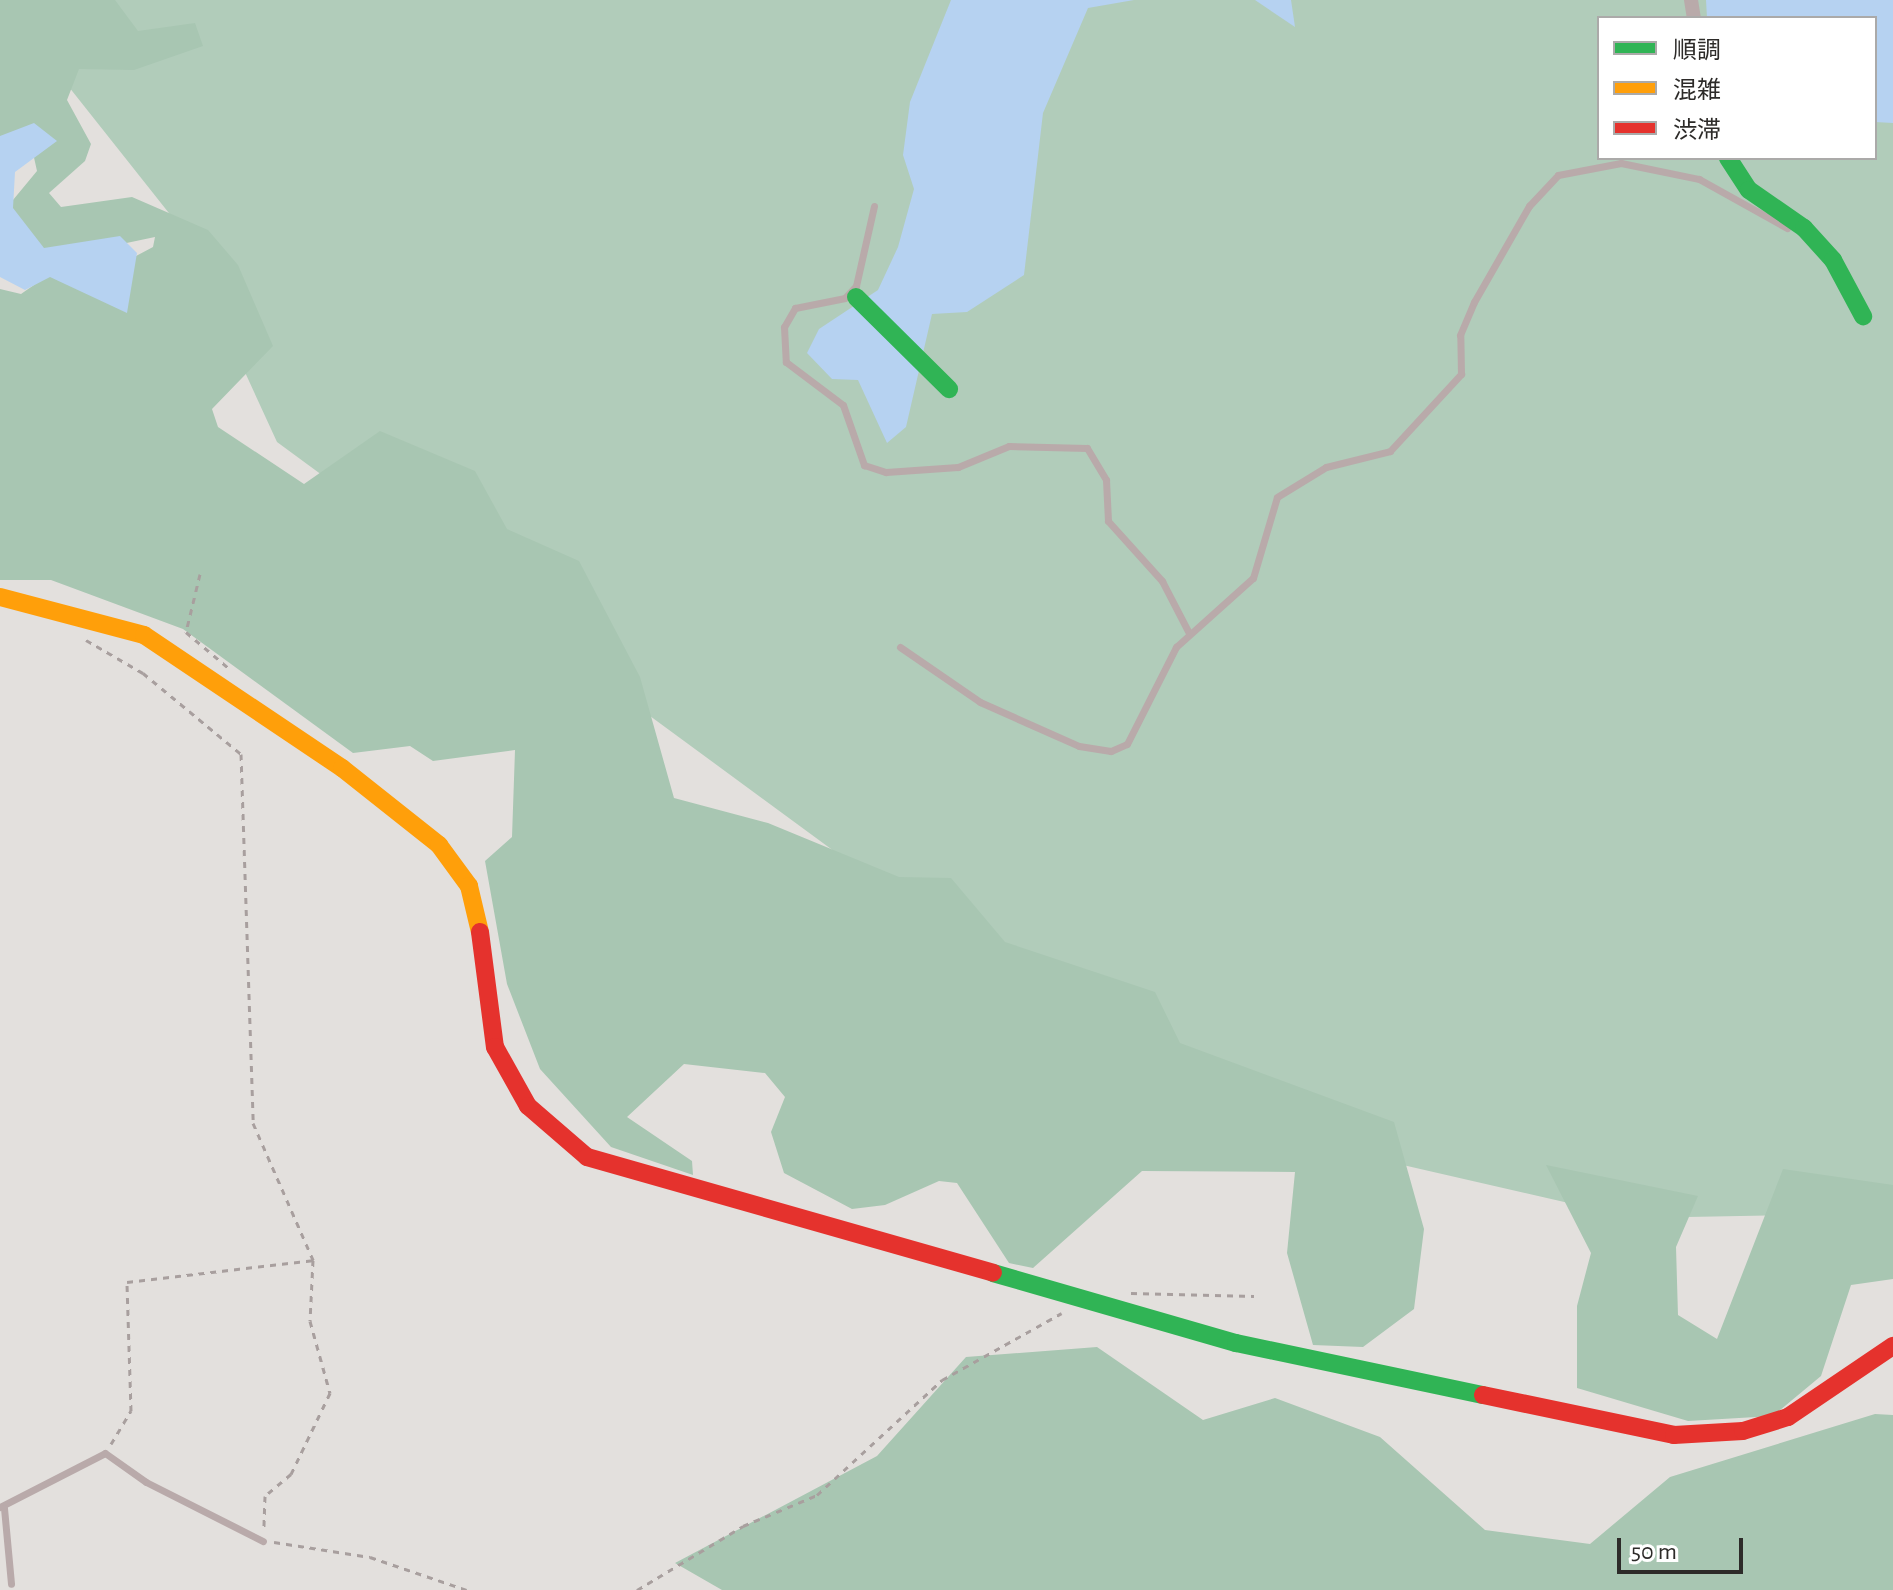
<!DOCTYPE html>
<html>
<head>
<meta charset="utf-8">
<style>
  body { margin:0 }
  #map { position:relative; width:1893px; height:1590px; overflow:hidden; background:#e3e0dd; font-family:"Alegreya Sans","Noto Sans JP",sans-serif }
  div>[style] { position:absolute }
  .green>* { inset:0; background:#b1ccba }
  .forest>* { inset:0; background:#a8c6b2 }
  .water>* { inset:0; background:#b6d2f1 }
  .path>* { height:3px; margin-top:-1.5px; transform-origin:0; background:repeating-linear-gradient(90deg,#a89f9e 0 6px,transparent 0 12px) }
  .lane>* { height:7px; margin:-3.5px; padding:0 3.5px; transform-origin:3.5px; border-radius:3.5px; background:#b9aaaa }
  .street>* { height:14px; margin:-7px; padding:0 7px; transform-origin:7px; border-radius:7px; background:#b9aaaa }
  .fast>* { height:18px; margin:-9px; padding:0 9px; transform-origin:9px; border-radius:9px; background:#30b455 }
  .slow>* { height:18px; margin:-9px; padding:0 9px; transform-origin:9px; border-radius:9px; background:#ff9f0a }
  .jam>* { height:18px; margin:-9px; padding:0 9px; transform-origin:9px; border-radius:9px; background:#e5322d }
  span { translate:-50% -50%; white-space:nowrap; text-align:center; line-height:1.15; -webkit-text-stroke:8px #fff; paint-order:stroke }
  .legend { position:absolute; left:1597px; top:16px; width:280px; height:144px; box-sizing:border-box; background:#fff; border:2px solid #abaaa9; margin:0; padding:10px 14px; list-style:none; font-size:24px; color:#2d2b29 }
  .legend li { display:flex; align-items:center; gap:16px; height:40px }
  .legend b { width:40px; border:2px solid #abaaa9 }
  .scale { position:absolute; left:1617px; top:1538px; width:126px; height:36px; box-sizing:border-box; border:4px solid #2d2b29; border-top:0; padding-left:10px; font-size:24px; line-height:28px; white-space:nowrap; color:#2d2b29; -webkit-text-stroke:6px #fff; paint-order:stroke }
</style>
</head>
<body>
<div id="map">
  <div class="green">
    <i style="clip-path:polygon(evenodd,0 0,1893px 0,1893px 1213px,1634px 1218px,1216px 1122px,1019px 987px,277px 442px,176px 222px,0 0,1599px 18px,1875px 18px,1875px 158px,1599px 158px,1599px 18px)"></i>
  </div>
  <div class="forest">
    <i style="clip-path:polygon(0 0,115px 0,138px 31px,195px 23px,203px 46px,134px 70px,79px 69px,67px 100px,91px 144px,85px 161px,49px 193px,61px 207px,132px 197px,208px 230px,238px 265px,273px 346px,212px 409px,218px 427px,304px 484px,380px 431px,475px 471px,507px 529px,579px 561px,640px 677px,674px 798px,768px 823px,899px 877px,951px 878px,1005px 942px,1155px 992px,1180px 1043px,1394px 1122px,1424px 1229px,1414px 1309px,1363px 1347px,1313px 1345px,1287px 1253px,1295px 1172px,1142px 1171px,1033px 1268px,1009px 1263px,957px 1183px,939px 1181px,885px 1205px,852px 1209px,784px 1173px,771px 1132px,785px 1097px,765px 1073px,684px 1064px,627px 1117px,692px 1161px,693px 1175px,611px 1147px,540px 1069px,507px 984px,485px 861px,512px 837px,515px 750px,433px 761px,410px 746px,353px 753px,183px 629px,51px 580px,0 580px,0 289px,21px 294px,54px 271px,121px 264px,153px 247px,155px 237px,98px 249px,29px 249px,8px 206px,37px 171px,31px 144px,0 143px)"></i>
    <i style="clip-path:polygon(1546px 1165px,1698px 1196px,1676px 1247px,1678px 1315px,1717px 1339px,1783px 1169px,1893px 1185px,1893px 1279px,1851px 1285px,1821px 1376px,1773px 1416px,1688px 1421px,1577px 1388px,1577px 1306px,1591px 1253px)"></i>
    <i style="clip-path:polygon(1097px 1347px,1203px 1420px,1275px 1398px,1380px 1437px,1485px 1530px,1590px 1544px,1670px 1477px,1875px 1414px,1893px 1415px,1893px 1590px,722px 1590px,675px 1563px,877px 1456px,966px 1357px)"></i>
  </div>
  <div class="water">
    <i style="clip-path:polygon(951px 0,1134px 0,1088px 8px,1043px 113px,1024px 275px,967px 312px,932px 314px,906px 427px,887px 443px,858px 380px,832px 379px,807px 353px,819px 329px,878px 290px,898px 247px,914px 189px,903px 155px,910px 102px)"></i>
    <i style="clip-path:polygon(1255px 0,1291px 0,1295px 27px)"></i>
    <i style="clip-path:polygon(1706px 0,1893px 0,1893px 123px,1875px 122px,1875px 18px,1707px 18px)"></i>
    <i style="clip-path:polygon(34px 123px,57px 141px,15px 172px,13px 208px,44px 248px,120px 236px,137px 253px,127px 313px,50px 277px,25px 290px,0 277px,0 136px)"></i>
  </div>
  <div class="path">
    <i style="left:200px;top:574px;width:60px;rotate:103.6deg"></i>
    <i style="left:186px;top:632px;width:59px;rotate:40.2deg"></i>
    <i style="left:86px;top:640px;width:66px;rotate:30.1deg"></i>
    <i style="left:143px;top:673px;width:127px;rotate:39.6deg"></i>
    <i style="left:241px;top:754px;width:369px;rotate:88.1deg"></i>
    <i style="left:253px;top:1123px;width:150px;rotate:66.3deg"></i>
    <i style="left:313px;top:1260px;width:61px;rotate:92.8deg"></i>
    <i style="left:310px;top:1321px;width:75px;rotate:74.5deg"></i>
    <i style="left:330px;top:1393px;width:90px;rotate:115.7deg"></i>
    <i style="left:291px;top:1474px;width:34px;rotate:140deg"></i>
    <i style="left:265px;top:1496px;width:32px;rotate:92deg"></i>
    <i style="left:1131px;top:1293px;width:123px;rotate:1.4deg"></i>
    <i style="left:111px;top:1444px;width:39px;rotate:-59deg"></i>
    <i style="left:131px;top:1411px;width:129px;rotate:-91.8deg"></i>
    <i style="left:127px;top:1282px;width:187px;rotate:-6.7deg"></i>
    <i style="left:274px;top:1542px;width:97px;rotate:8.9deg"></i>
    <i style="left:370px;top:1557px;width:102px;rotate:18.8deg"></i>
    <i style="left:637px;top:1590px;width:124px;rotate:-31.1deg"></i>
    <i style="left:743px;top:1526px;width:80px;rotate:-22.7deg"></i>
    <i style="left:817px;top:1495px;width:170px;rotate:-42.6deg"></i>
    <i style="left:942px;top:1380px;width:137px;rotate:-29.2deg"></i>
  </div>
  <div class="lane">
    <i style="left:874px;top:206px;width:82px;rotate:102.7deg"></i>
    <i style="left:856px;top:286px;width:16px;rotate:133deg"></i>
    <i style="left:845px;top:298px;width:51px;rotate:168.7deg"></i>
    <i style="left:795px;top:308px;width:22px;rotate:120deg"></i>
    <i style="left:784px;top:327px;width:35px;rotate:87deg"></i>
    <i style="left:786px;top:362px;width:71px;rotate:37deg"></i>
    <i style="left:843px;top:405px;width:64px;rotate:70.7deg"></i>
    <i style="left:864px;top:465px;width:23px;rotate:18deg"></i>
    <i style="left:886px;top:472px;width:72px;rotate:-4deg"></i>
    <i style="left:958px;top:467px;width:55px;rotate:-22.4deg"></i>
    <i style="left:1009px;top:446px;width:78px;rotate:1.5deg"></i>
    <i style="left:1087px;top:448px;width:37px;rotate:59deg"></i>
    <i style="left:1106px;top:480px;width:41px;rotate:87.2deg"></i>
    <i style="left:1108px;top:521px;width:81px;rotate:48deg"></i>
    <i style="left:1162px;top:581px;width:59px;rotate:62.6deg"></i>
    <i style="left:900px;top:647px;width:97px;rotate:34.5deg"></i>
    <i style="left:980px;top:702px;width:108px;rotate:24deg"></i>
    <i style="left:1079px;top:746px;width:32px;rotate:9deg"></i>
    <i style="left:1111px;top:751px;width:17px;rotate:-24deg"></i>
    <i style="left:1127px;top:744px;width:109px;rotate:-63.2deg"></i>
    <i style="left:1176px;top:647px;width:103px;rotate:-41.9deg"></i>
    <i style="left:1253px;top:578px;width:84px;rotate:-73.5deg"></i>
    <i style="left:1277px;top:497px;width:57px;rotate:-31.5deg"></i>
    <i style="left:1326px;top:467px;width:66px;rotate:-14deg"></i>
    <i style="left:1390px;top:451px;width:105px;rotate:-47.3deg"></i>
    <i style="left:1461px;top:374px;width:39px;rotate:-91deg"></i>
    <i style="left:1460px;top:335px;width:36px;rotate:-67deg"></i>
    <i style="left:1474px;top:302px;width:111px;rotate:-60.2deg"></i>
    <i style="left:1529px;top:206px;width:42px;rotate:-46.9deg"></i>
    <i style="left:1558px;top:175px;width:64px;rotate:-10.8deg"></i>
    <i style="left:1621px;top:163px;width:80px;rotate:11.6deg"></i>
    <i style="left:1699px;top:179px;width:101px;rotate:29.1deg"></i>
    <i style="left:0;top:1507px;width:118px;rotate:-27.2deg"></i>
    <i style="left:105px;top:1453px;width:50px;rotate:35.3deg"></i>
    <i style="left:146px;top:1482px;width:131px;rotate:26.8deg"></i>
    <i style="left:4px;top:1508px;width:76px;rotate:84.7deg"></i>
  </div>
  <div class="street">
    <i style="left:1691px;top:0;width:18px;rotate:81deg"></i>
  </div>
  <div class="fast">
    <i style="left:1728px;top:158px;width:38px;rotate:57deg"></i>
    <i style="left:1749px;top:190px;width:67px;rotate:34.6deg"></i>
    <i style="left:1804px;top:228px;width:43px;rotate:47.8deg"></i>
    <i style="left:1833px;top:260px;width:64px;rotate:61.8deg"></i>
    <i style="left:856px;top:297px;width:131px;rotate:44.7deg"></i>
    <i style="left:993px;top:1273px;width:253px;rotate:16.1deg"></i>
    <i style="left:1236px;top:1343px;width:252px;rotate:11.9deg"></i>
  </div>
  <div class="slow">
    <i style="left:0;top:597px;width:149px;rotate:14.8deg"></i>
    <i style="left:144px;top:635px;width:239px;rotate:33.9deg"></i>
    <i style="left:342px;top:768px;width:124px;rotate:38.4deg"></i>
    <i style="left:439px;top:845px;width:51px;rotate:53.8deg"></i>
    <i style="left:469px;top:886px;width:47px;rotate:76.6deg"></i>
  </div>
  <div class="jam">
    <i style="left:480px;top:932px;width:116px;rotate:82.6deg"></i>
    <i style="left:495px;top:1047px;width:68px;rotate:60.8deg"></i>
    <i style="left:528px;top:1106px;width:78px;rotate:40.8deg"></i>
    <i style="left:587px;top:1157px;width:422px;rotate:15.9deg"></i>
    <i style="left:1483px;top:1395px;width:195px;rotate:11.8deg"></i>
    <i style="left:1674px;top:1435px;width:69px;rotate:-3.3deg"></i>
    <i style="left:1743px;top:1431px;width:47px;rotate:-17.3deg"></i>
    <i style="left:1788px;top:1417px;width:127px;rotate:-34.1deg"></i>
  </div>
  <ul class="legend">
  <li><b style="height:10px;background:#30b455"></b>順調</li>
  <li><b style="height:10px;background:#ff9f0a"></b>混雑</li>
  <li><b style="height:10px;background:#e5322d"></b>渋滞</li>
  </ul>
  <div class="scale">50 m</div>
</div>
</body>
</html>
